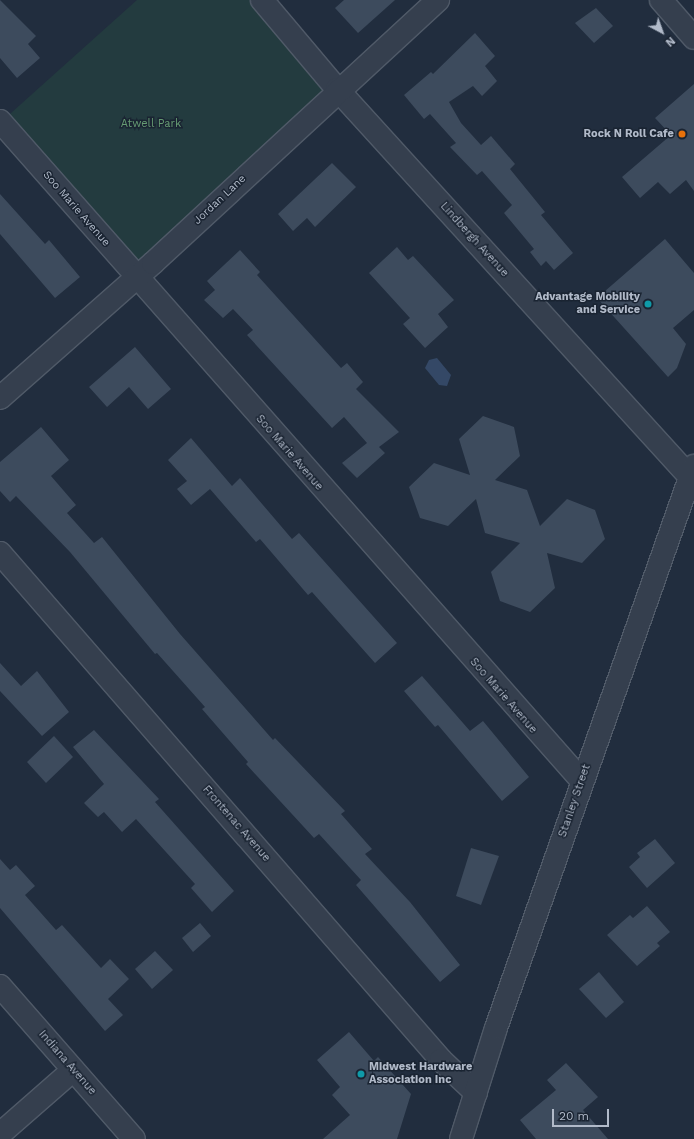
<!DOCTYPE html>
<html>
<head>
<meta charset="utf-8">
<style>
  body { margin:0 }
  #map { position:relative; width:694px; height:1139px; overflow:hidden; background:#212d3e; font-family:"Work Sans",sans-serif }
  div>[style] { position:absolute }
  .green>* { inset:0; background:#233b3f }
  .water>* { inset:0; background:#344866 }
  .building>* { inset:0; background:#3d4b5d }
  .roads { filter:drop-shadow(1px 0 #505a68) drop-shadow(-1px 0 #505a68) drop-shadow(0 1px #505a68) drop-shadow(0 -1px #505a68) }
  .minor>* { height:22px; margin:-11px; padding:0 11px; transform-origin:11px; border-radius:11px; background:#353f4e }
  .dots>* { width:11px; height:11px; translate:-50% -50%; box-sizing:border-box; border:2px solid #1a2432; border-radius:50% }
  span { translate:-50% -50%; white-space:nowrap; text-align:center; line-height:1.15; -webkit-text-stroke:3px #1a2432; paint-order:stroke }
  .park-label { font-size:11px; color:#669c73 }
  .poi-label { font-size:11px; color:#b1bac9; font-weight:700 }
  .right { translate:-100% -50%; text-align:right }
  .left { translate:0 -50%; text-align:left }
  .street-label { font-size:11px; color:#b1bac9 }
  .north { position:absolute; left:642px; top:12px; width:40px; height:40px; -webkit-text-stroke:3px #1a2432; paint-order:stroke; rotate:139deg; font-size:11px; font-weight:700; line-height:16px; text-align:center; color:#b1bac9 }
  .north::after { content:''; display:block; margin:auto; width:14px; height:18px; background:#b1bac9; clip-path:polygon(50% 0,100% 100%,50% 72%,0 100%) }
  .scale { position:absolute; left:552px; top:1109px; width:57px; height:18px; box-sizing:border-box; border:2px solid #b1bac9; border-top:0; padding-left:5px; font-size:12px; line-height:14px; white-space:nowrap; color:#b1bac9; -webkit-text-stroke:3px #1a2432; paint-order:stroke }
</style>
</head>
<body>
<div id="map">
  <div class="green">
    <i style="clip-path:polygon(137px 0,262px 0,337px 89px,135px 278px,1px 122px)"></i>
  </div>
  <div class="water">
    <i style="clip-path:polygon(437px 358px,451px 375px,447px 386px,439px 385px,425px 368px,429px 360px)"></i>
  </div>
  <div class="building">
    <i style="clip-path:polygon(0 0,36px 36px,28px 44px,40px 58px,17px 78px,0 58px)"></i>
    <i style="clip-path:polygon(344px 0,395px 0,358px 33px,335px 8px)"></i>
    <i style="clip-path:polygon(596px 8px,613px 26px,594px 43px,575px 23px)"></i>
    <i style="clip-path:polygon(475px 33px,495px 56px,485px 66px,497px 81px,482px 96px,473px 86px,449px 102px,461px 123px,481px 145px,491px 136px,515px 164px,510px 169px,545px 212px,541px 215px,573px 253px,554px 270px,546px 261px,541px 266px,530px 252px,534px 249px,504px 213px,512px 205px,482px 171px,477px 175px,450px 147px,456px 143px,430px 114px,424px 119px,404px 95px,431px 72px,433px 74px)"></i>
    <i style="clip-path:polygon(694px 84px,694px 191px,686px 180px,670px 194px,658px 182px,640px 198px,622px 177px,671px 135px,655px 118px)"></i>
    <i style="clip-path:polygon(332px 163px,356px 187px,315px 227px,307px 218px,293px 231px,278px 214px)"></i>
    <i style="clip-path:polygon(0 194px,45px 244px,49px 240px,80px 277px,55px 298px,0 234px)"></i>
    <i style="clip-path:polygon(665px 239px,694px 273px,694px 310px,673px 328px,686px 344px,677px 368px,668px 377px,597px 298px)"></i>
    <i style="clip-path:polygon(397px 247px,408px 260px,413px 256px,454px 300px,438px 314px,448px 327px,425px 348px,403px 324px,410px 318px,369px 273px)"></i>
    <i style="clip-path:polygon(240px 250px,260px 272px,257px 275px,341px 368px,347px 363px,363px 382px,356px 389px,399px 432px,379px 447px,385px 453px,357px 478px,342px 463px,367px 443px,344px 417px,332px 428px,247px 335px,253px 330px,233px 309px,223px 318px,204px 300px,215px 290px,207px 281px)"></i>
    <i style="clip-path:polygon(135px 347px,171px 389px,148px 409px,129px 387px,107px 407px,89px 387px)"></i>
    <i style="clip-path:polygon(483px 416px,514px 427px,520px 456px,495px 480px,527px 490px,540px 526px,567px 499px,595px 510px,605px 539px,582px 563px,547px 553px,555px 588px,530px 612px,500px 601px,491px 572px,520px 543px,485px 533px,476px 499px,448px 526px,420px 518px,409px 487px,434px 463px,470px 475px,459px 439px)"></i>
    <i style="clip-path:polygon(41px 427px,69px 460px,51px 476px,76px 505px,67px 513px,94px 543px,102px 537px,180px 634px,273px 740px,275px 738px,345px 811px,341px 814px,372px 849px,365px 854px,410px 902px,460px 965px,440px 982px,356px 885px,361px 880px,319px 834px,314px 838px,246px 764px,248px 762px,202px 709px,205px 707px,157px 653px,155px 654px,70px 552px,16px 496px,10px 502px,0 491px,0 462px)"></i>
    <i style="clip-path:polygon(191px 438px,232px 486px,240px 478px,292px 539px,299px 533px,397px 643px,375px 663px,312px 592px,308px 595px,260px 539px,256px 542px,210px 489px,191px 505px,177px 489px,187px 481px,168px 460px)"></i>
    <i style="clip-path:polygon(0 663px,21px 686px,37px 671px,69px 712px,42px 736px,0 691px)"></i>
    <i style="clip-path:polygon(422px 676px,470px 731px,483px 721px,529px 777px,502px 801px,438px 725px,435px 727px,404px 691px)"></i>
    <i style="clip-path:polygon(94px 730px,159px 799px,155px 802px,234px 891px,212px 912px,191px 888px,195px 884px,136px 819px,122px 832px,104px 812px,98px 817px,84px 803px,104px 784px,73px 747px)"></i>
    <i style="clip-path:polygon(54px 736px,73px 757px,46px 783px,27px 762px)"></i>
    <i style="clip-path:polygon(655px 839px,675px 863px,647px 888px,629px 867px,640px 857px,637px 853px)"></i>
    <i style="clip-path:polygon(471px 848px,499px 856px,481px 905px,456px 896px)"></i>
    <i style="clip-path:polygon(0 859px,10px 870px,16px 865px,35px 886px,25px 895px,56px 930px,62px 925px,101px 968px,110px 959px,129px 979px,108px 999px,123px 1015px,105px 1031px,0 908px)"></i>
    <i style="clip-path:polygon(647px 906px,670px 932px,657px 943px,660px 946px,637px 966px,607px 935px,630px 915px,633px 918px)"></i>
    <i style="clip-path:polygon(200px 923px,211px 936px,193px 952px,182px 938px)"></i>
    <i style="clip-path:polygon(155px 951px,173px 970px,152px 989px,135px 969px)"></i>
    <i style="clip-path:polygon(599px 972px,624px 1002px,606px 1018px,579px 989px)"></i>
    <i style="clip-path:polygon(349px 1032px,374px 1061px,378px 1057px,411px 1094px,397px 1139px,323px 1139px,350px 1115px,332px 1095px,340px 1087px,317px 1060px)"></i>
    <i style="clip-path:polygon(566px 1063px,598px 1097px,583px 1110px,608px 1139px,536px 1139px,520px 1120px,556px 1090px,547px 1080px)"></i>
  </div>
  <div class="roads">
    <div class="minor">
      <i style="left:262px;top:0;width:116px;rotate:49.9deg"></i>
      <i style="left:337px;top:89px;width:525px;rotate:47.7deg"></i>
      <i style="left:661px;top:0;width:50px;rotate:49deg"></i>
      <i style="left:0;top:121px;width:880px;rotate:48.59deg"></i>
      <i style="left:0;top:398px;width:204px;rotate:-41.4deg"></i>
      <i style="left:153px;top:263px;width:388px;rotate:-42.7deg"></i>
      <i style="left:0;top:553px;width:672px;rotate:48.98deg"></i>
      <i style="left:441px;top:1060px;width:48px;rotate:43.3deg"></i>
      <i style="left:0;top:986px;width:203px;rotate:48.8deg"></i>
      <i style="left:0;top:1134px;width:97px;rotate:-41.2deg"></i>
      <i style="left:461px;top:1139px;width:116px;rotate:-72.5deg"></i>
      <i style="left:496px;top:1028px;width:596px;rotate:-70.59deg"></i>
    </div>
  </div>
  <div class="dots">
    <i style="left:682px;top:134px;background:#e8710a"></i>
    <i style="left:648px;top:304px;background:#0f9aa8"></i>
    <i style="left:361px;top:1074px;background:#0f9aa8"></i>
  </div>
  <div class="park-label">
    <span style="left:151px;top:124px">Atwell Park</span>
  </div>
  <div class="poi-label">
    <span class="right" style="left:674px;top:134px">Rock N Roll Cafe</span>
    <span class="right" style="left:640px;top:304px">Advantage Mobility<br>and Service</span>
    <span class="left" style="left:369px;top:1074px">Midwest Hardware<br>Association Inc</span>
  </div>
  <div class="street-label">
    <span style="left:220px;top:200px;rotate:-43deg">Jordan Lane</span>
    <span style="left:76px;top:209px;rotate:49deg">Soo Marie Avenue</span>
    <span style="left:474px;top:240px;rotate:48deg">Lindbergh Avenue</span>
    <span style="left:289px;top:453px;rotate:49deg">Soo Marie Avenue</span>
    <span style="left:503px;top:696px;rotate:49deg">Soo Marie Avenue</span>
    <span style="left:575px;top:801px;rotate:-71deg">Stanley Street</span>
    <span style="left:236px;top:824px;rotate:49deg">Frontenac Avenue</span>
    <span style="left:67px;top:1063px;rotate:49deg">Indiana Avenue</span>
  </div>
  <div class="north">N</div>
  <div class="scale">20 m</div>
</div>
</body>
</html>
